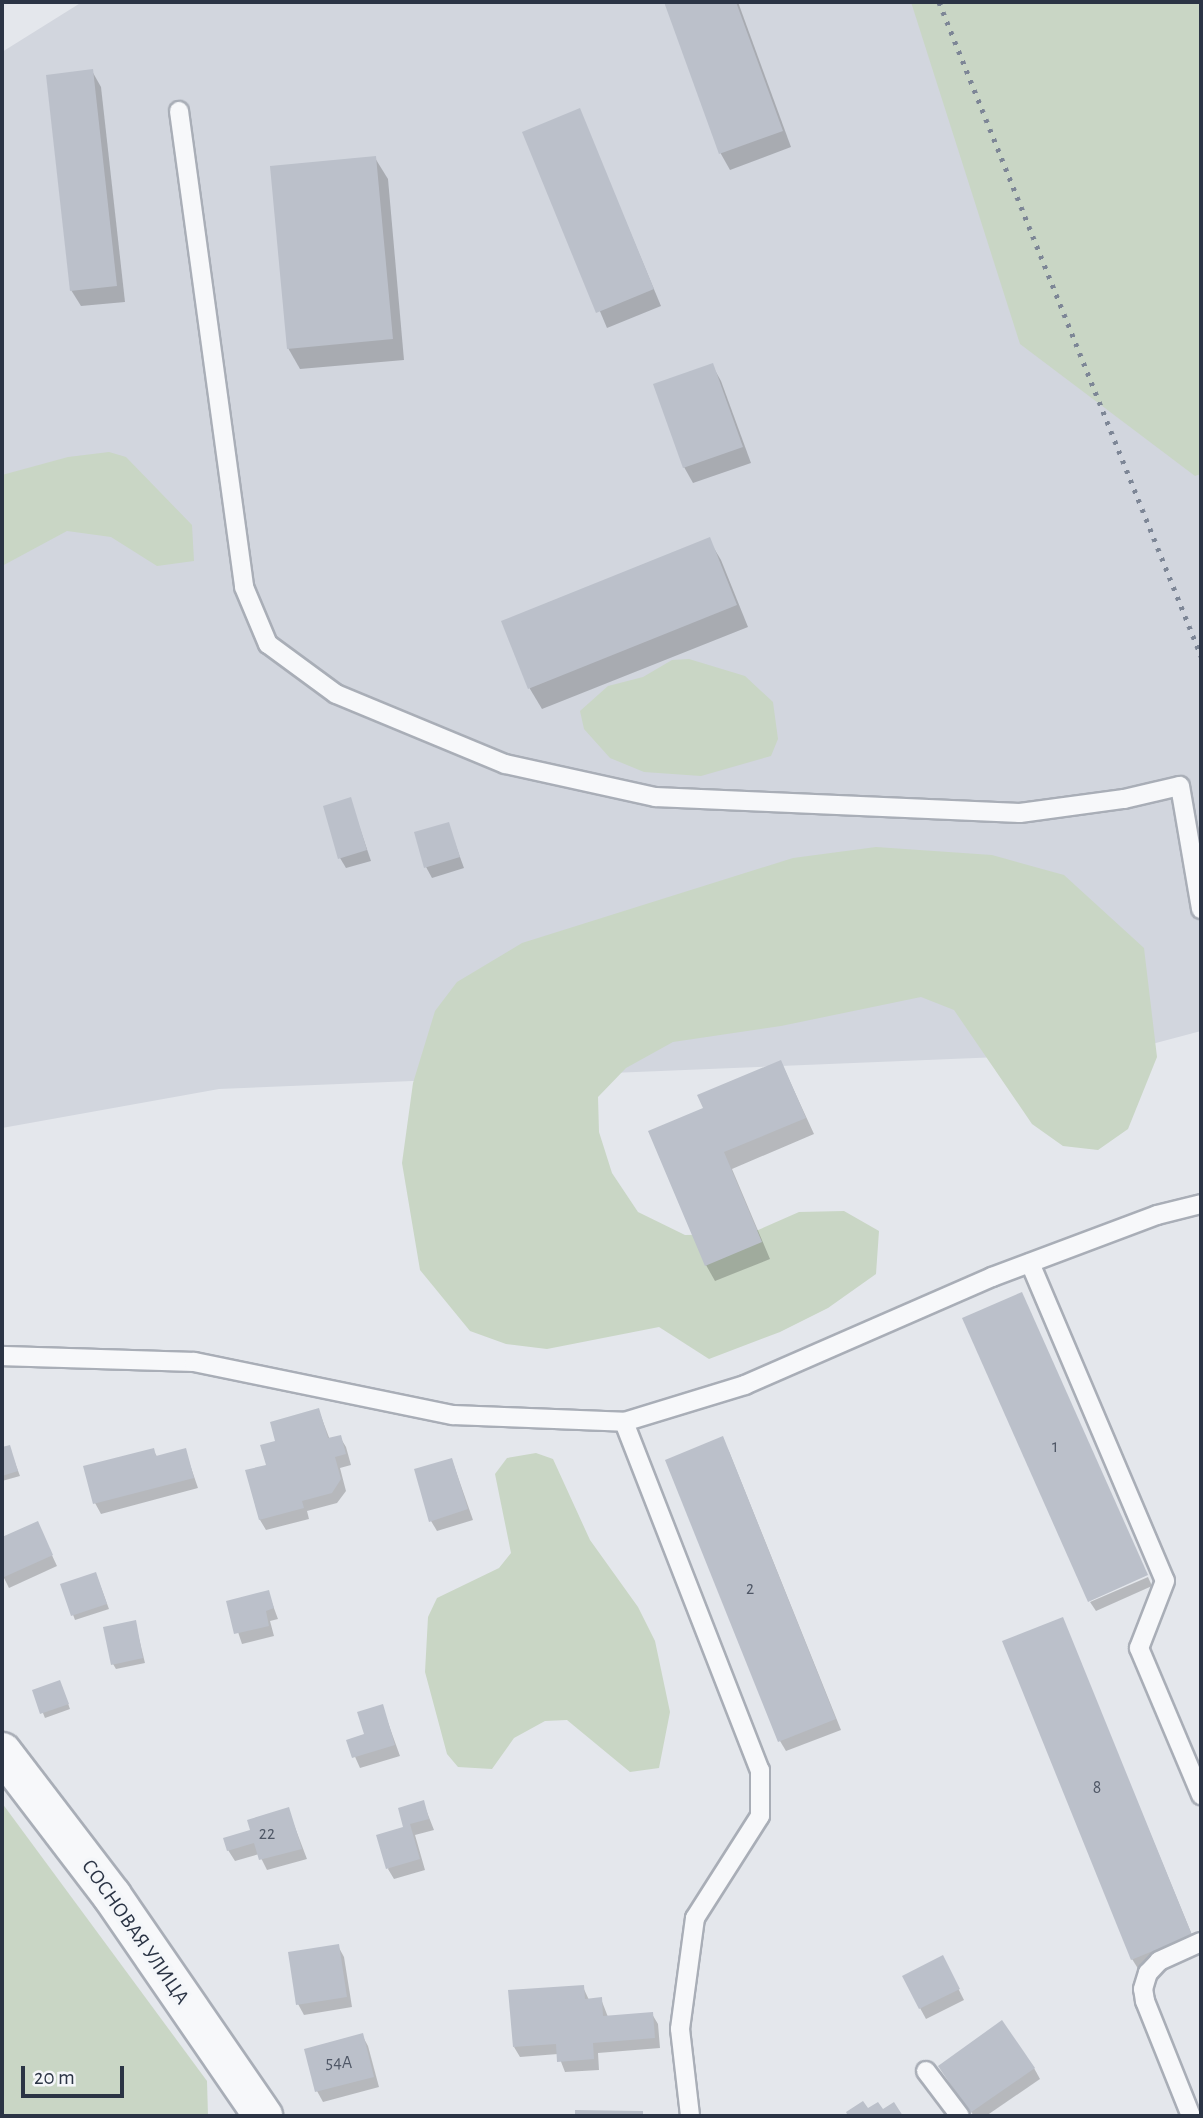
<!DOCTYPE html>
<html>
<head>
<meta charset="utf-8">
<style>
  body { margin:0 }
  #map { position:relative; width:1203px; height:2118px; overflow:hidden; background:#e4e7ec; font-family:"Alegreya Sans",sans-serif }
  div>[style] { position:absolute }
  .built>* { inset:0; background:#d2d6de }
  .green>* { inset:0; background:#c9d6c5 }
  .shadow>* { inset:0; background:#0003 }
  .building>* { inset:0; background:#bbc0ca }
  .roads { filter:drop-shadow(2px 0 #a9aeb7) drop-shadow(-2px 0 #a9aeb7) drop-shadow(0 2px #a9aeb7) drop-shadow(0 -2px #a9aeb7) }
  .service>* { height:18px; margin:-9px; padding:0 9px; transform-origin:9px; border-radius:9px; background:#f7f8fa }
  .tertiary>* { height:38px; margin:-19px; padding:0 19px; transform-origin:19px; border-radius:19px; background:#f7f8fa }
  .rail>* { height:5px; margin-top:-2.5px; transform-origin:0; background:repeating-linear-gradient(90deg,#7d8696 0 3.5px,transparent 0 10.5px) }
  span { translate:-50% -50%; white-space:nowrap; text-align:center; line-height:1.15; -webkit-text-stroke:7px #f4f6f9; paint-order:stroke }
  .number-label { font-size:18px; color:#4f5766 }
  .number-label span { -webkit-text-stroke-width:0 }
  .street-label { font-size:21px; color:#2b3445 }
  .frame { position:absolute; inset:0; border:4px solid #2b3445; pointer-events:none }
  .scale { position:absolute; left:21px; top:2066px; width:103px; height:32px; box-sizing:border-box; border:4px solid #2b3445; border-top:0; padding-left:9px; font-size:21px; line-height:24px; white-space:nowrap; color:#2b3445; -webkit-text-stroke:5px #f4f6f9; paint-order:stroke }
</style>
</head>
<body>
<div id="map">
  <div class="built">
    <i style="clip-path:polygon(82px 2px,1201px 2px,1201px 1031px,1122px 1052px,219px 1089px,2px 1128px,2px 52px)"></i>
  </div>
  <div class="green">
    <i style="clip-path:polygon(911px 2px,1201px 2px,1201px 474px,1195px 476px,1020px 344px)"></i>
    <i style="clip-path:polygon(109px 452px,126px 457px,192px 525px,194px 561px,157px 566px,111px 537px,67px 531px,2px 566px,2px 475px,68px 457px)"></i>
    <i style="clip-path:polygon(689px 659px,745px 676px,773px 702px,778px 739px,771px 756px,701px 776px,644px 772px,610px 758px,584px 729px,580px 711px,608px 686px,643px 677px,672px 660px)"></i>
    <i style="clip-path:polygon(876px 847px,992px 855px,1064px 875px,1144px 948px,1157px 1057px,1128px 1129px,1098px 1150px,1063px 1146px,1032px 1124px,954px 1010px,921px 997px,781px 1026px,673px 1042px,626px 1068px,598px 1097px,599px 1132px,612px 1173px,638px 1212px,685px 1235px,749px 1234px,799px 1212px,844px 1211px,879px 1231px,876px 1274px,828px 1308px,780px 1332px,709px 1359px,659px 1327px,547px 1349px,506px 1344px,470px 1331px,420px 1270px,402px 1163px,413px 1083px,435px 1011px,457px 982px,522px 943px,793px 858px)"></i>
    <i style="clip-path:polygon(536px 1453px,553px 1459px,590px 1540px,638px 1607px,655px 1641px,670px 1712px,659px 1768px,630px 1772px,567px 1720px,545px 1721px,514px 1738px,492px 1769px,458px 1767px,447px 1754px,425px 1672px,428px 1617px,437px 1598px,499px 1568px,511px 1553px,495px 1474px,507px 1458px)"></i>
    <i style="clip-path:polygon(2px 1803px,207px 2081px,208px 2116px,2px 2116px)"></i>
  </div>
  <div class="shadow">
    <i style="clip-path:polygon(666px 2px,738px 2px,791px 147px,730px 170px,721px 154px)"></i>
    <i style="clip-path:polygon(92px 71px,101px 87px,125px 302px,81px 306px,71px 290px)"></i>
    <i style="clip-path:polygon(579px 110px,661px 306px,607px 328px,525px 133px)"></i>
    <i style="clip-path:polygon(375px 158px,388px 179px,404px 360px,300px 369px,288px 348px)"></i>
    <i style="clip-path:polygon(712px 365px,721px 381px,751px 463px,693px 483px,684px 467px)"></i>
    <i style="clip-path:polygon(709px 540px,721px 560px,748px 627px,542px 709px,530px 689px,503px 622px)"></i>
    <i style="clip-path:polygon(350px 799px,371px 861px,346px 868px,340px 858px)"></i>
    <i style="clip-path:polygon(448px 824px,464px 868px,432px 878px,426px 867px)"></i>
    <i style="clip-path:polygon(781px 1062px,814px 1134px,732px 1169px,770px 1259px,715px 1281px,706px 1265px,705px 1109px)"></i>
    <i style="clip-path:polygon(319px 1411px,330px 1440px,340px 1437px,346px 1447px,351px 1465px,340px 1468px,346px 1491px,337px 1503px,307px 1511px,309px 1519px,266px 1530px,260px 1520px,248px 1472px,268px 1466px,277px 1442px)"></i>
    <i style="clip-path:polygon(9px 1447px,20px 1476px,2px 1481px,2px 1449px)"></i>
    <i style="clip-path:polygon(728px 1449px,841px 1730px,786px 1751px,780px 1741px)"></i>
    <i style="clip-path:polygon(153px 1450px,158px 1458px,185px 1450px,198px 1488px,101px 1514px,95px 1503px)"></i>
    <i style="clip-path:polygon(452px 1460px,473px 1520px,437px 1531px,431px 1521px)"></i>
    <i style="clip-path:polygon(37px 1523px,57px 1566px,9px 1588px,2px 1574px,2px 1539px)"></i>
    <i style="clip-path:polygon(96px 1574px,109px 1609px,75px 1620px,62px 1585px)"></i>
    <i style="clip-path:polygon(1148px 1577px,1152px 1586px,1096px 1611px,1090px 1602px)"></i>
    <i style="clip-path:polygon(268px 1592px,278px 1619px,270px 1621px,274px 1636px,242px 1644px,228px 1602px)"></i>
    <i style="clip-path:polygon(1062px 1619px,1199px 1952px,1142px 1975px,1132px 1959px)"></i>
    <i style="clip-path:polygon(135px 1622px,145px 1663px,116px 1669px,113px 1664px)"></i>
    <i style="clip-path:polygon(62px 1687px,70px 1709px,45px 1718px,34px 1691px)"></i>
    <i style="clip-path:polygon(382px 1706px,400px 1756px,360px 1768px,348px 1741px,366px 1736px)"></i>
    <i style="clip-path:polygon(423px 1802px,434px 1830px,415px 1835px,425px 1870px,394px 1879px,388px 1869px,405px 1828px)"></i>
    <i style="clip-path:polygon(288px 1809px,307px 1859px,267px 1870px,259px 1854px,235px 1861px,228px 1850px,252px 1831px)"></i>
    <i style="clip-path:polygon(338px 1946px,344px 1957px,352px 2007px,304px 2015px,298px 2004px)"></i>
    <i style="clip-path:polygon(948px 1968px,964px 2000px,926px 2019px,920px 2008px)"></i>
    <i style="clip-path:polygon(583px 1987px,589px 2000px,601px 1999px,608px 2017px,652px 2014px,658px 2024px,660px 2048px,598px 2053px,599px 2070px,565px 2072px,558px 2054px,520px 2057px,514px 2047px)"></i>
    <i style="clip-path:polygon(362px 2035px,368px 2046px,379px 2087px,323px 2102px,317px 2091px)"></i>
    <i style="clip-path:polygon(1034px 2068px,1040px 2079px,986px 2116px,974px 2116px,946px 2077px)"></i>
  </div>
  <div class="building">
    <i style="clip-path:polygon(664px 2px,736px 2px,783px 131px,719px 154px)"></i>
    <i style="clip-path:polygon(93px 69px,117px 286px,70px 291px,46px 75px)"></i>
    <i style="clip-path:polygon(580px 108px,654px 289px,596px 313px,522px 132px)"></i>
    <i style="clip-path:polygon(376px 156px,393px 339px,287px 349px,270px 166px)"></i>
    <i style="clip-path:polygon(713px 363px,743px 447px,683px 468px,653px 384px)"></i>
    <i style="clip-path:polygon(710px 537px,737px 605px,528px 689px,501px 621px)"></i>
    <i style="clip-path:polygon(351px 797px,367px 850px,338px 859px,323px 806px)"></i>
    <i style="clip-path:polygon(449px 822px,460px 857px,424px 868px,414px 832px)"></i>
    <i style="clip-path:polygon(781px 1060px,806px 1118px,724px 1152px,762px 1242px,705px 1266px,648px 1131px,703px 1108px,697px 1095px)"></i>
    <i style="clip-path:polygon(1022px 1292px,1148px 1575px,1088px 1602px,962px 1318px)"></i>
    <i style="clip-path:polygon(319px 1408px,328px 1438px,341px 1435px,346px 1454px,335px 1457px,341px 1479px,332px 1493px,302px 1501px,304px 1508px,259px 1520px,245px 1470px,266px 1465px,260px 1445px,275px 1441px,270px 1422px)"></i>
    <i style="clip-path:polygon(723px 1436px,836px 1719px,778px 1742px,665px 1460px)"></i>
    <i style="clip-path:polygon(10px 1445px,18px 1471px,2px 1476px,2px 1447px)"></i>
    <i style="clip-path:polygon(154px 1448px,156px 1456px,186px 1448px,194px 1478px,93px 1504px,83px 1466px)"></i>
    <i style="clip-path:polygon(452px 1458px,468px 1509px,429px 1522px,414px 1469px)"></i>
    <i style="clip-path:polygon(38px 1521px,53px 1555px,2px 1578px,2px 1537px)"></i>
    <i style="clip-path:polygon(96px 1572px,107px 1604px,71px 1616px,60px 1584px)"></i>
    <i style="clip-path:polygon(269px 1590px,274px 1608px,266px 1611px,269px 1626px,234px 1634px,226px 1601px)"></i>
    <i style="clip-path:polygon(1063px 1617px,1192px 1935px,1131px 1960px,1002px 1641px)"></i>
    <i style="clip-path:polygon(136px 1620px,143px 1658px,111px 1665px,103px 1627px)"></i>
    <i style="clip-path:polygon(60px 1680px,69px 1704px,40px 1714px,32px 1690px)"></i>
    <i style="clip-path:polygon(383px 1704px,395px 1745px,352px 1758px,346px 1740px,364px 1734px,357px 1712px)"></i>
    <i style="clip-path:polygon(424px 1800px,429px 1819px,410px 1824px,420px 1859px,386px 1869px,376px 1835px,403px 1827px,398px 1808px)"></i>
    <i style="clip-path:polygon(289px 1807px,302px 1849px,259px 1860px,254px 1843px,227px 1851px,223px 1838px,250px 1830px,247px 1820px)"></i>
    <i style="clip-path:polygon(339px 1944px,347px 1997px,296px 2005px,288px 1952px)"></i>
    <i style="clip-path:polygon(943px 1955px,960px 1989px,919px 2009px,902px 1976px)"></i>
    <i style="clip-path:polygon(584px 1985px,585px 1999px,602px 1997px,603px 2016px,653px 2012px,655px 2038px,593px 2043px,594px 2059px,557px 2062px,556px 2044px,513px 2047px,508px 1990px)"></i>
    <i style="clip-path:polygon(1002px 2020px,1035px 2068px,970px 2113px,938px 2066px)"></i>
    <i style="clip-path:polygon(363px 2033px,374px 2077px,315px 2092px,304px 2049px)"></i>
    <i style="clip-path:polygon(863px 2101px,868px 2108px,878px 2102px,883px 2109px,894px 2102px,903px 2116px,848px 2116px,846px 2112px)"></i>
    <i style="clip-path:polygon(575px 2110px,643px 2111px,643px 2116px,575px 2116px)"></i>
  </div>
  <div class="roads">
    <div class="service">
      <i style="left:179px;top:111px;width:480px;rotate:82.2deg"></i>
      <i style="left:244px;top:587px;width:62px;rotate:67.2deg"></i>
      <i style="left:268px;top:644px;width:84px;rotate:36.3deg"></i>
      <i style="left:336px;top:694px;width:183px;rotate:22.5deg"></i>
      <i style="left:505px;top:764px;width:154px;rotate:12.4deg"></i>
      <i style="left:655px;top:797px;width:365px;rotate:2.5deg"></i>
      <i style="left:1020px;top:813px;width:105px;rotate:-7.7deg"></i>
      <i style="left:1124px;top:799px;width:57px;rotate:-13.1deg"></i>
      <i style="left:1180px;top:786px;width:125px;rotate:80.3deg"></i>
      <i style="left:1030px;top:1263px;width:345px;rotate:67deg"></i>
      <i style="left:1165px;top:1581px;width:72px;rotate:111.2deg"></i>
      <i style="left:1139px;top:1648px;width:160px;rotate:67.1deg"></i>
      <i style="left:2px;top:1356px;width:192px;rotate:1.8deg"></i>
      <i style="left:194px;top:1362px;width:264px;rotate:11.6deg"></i>
      <i style="left:453px;top:1415px;width:171px;rotate:2.3deg"></i>
      <i style="left:624px;top:1422px;width:127px;rotate:-17deg"></i>
      <i style="left:745px;top:1385px;width:270px;rotate:-23.6deg"></i>
      <i style="left:992px;top:1277px;width:176px;rotate:-20.6deg"></i>
      <i style="left:1157px;top:1215px;width:45px;rotate:-14deg"></i>
      <i style="left:624px;top:1422px;width:374px;rotate:68.7deg"></i>
      <i style="left:760px;top:1770px;width:46px;rotate:90deg"></i>
      <i style="left:760px;top:1816px;width:121px;rotate:122.5deg"></i>
      <i style="left:695px;top:1918px;width:112px;rotate:97.7deg"></i>
      <i style="left:680px;top:2029px;width:88px;rotate:83.4deg"></i>
      <i style="left:926px;top:2071px;width:56px;rotate:52.9deg"></i>
      <i style="left:1191px;top:2116px;width:124px;rotate:-111.8deg"></i>
      <i style="left:1145px;top:2001px;width:12px;rotate:-99deg"></i>
      <i style="left:1143px;top:1989px;width:17px;rotate:-73deg"></i>
      <i style="left:1148px;top:1973px;width:16px;rotate:-47deg"></i>
      <i style="left:1159px;top:1961px;width:46px;rotate:-24.3deg"></i>
    </div>
    <div class="tertiary">
      <i style="left:2px;top:1752px;width:181px;rotate:52.6deg"></i>
      <i style="left:112px;top:1896px;width:267px;rotate:55.5deg"></i>
    </div>
  </div>
  <div class="rail">
    <i style="left:939px;top:2px;width:705px;rotate:68.17deg"></i>
  </div>
  <div class="number-label">
    <span style="left:1055px;top:1447px">1</span>
    <span style="left:750px;top:1589px">2</span>
    <span style="left:1097px;top:1788px">8</span>
    <span style="left:267px;top:1834px">22</span>
    <span style="left:339px;top:2063px">54А</span>
  </div>
  <div class="street-label">
    <span style="left:135px;top:1932px;rotate:55deg">СОСНОВАЯ УЛИЦА</span>
  </div>
  <div class="frame"></div>
  <div class="scale">20 m</div>
</div>
</body>
</html>
